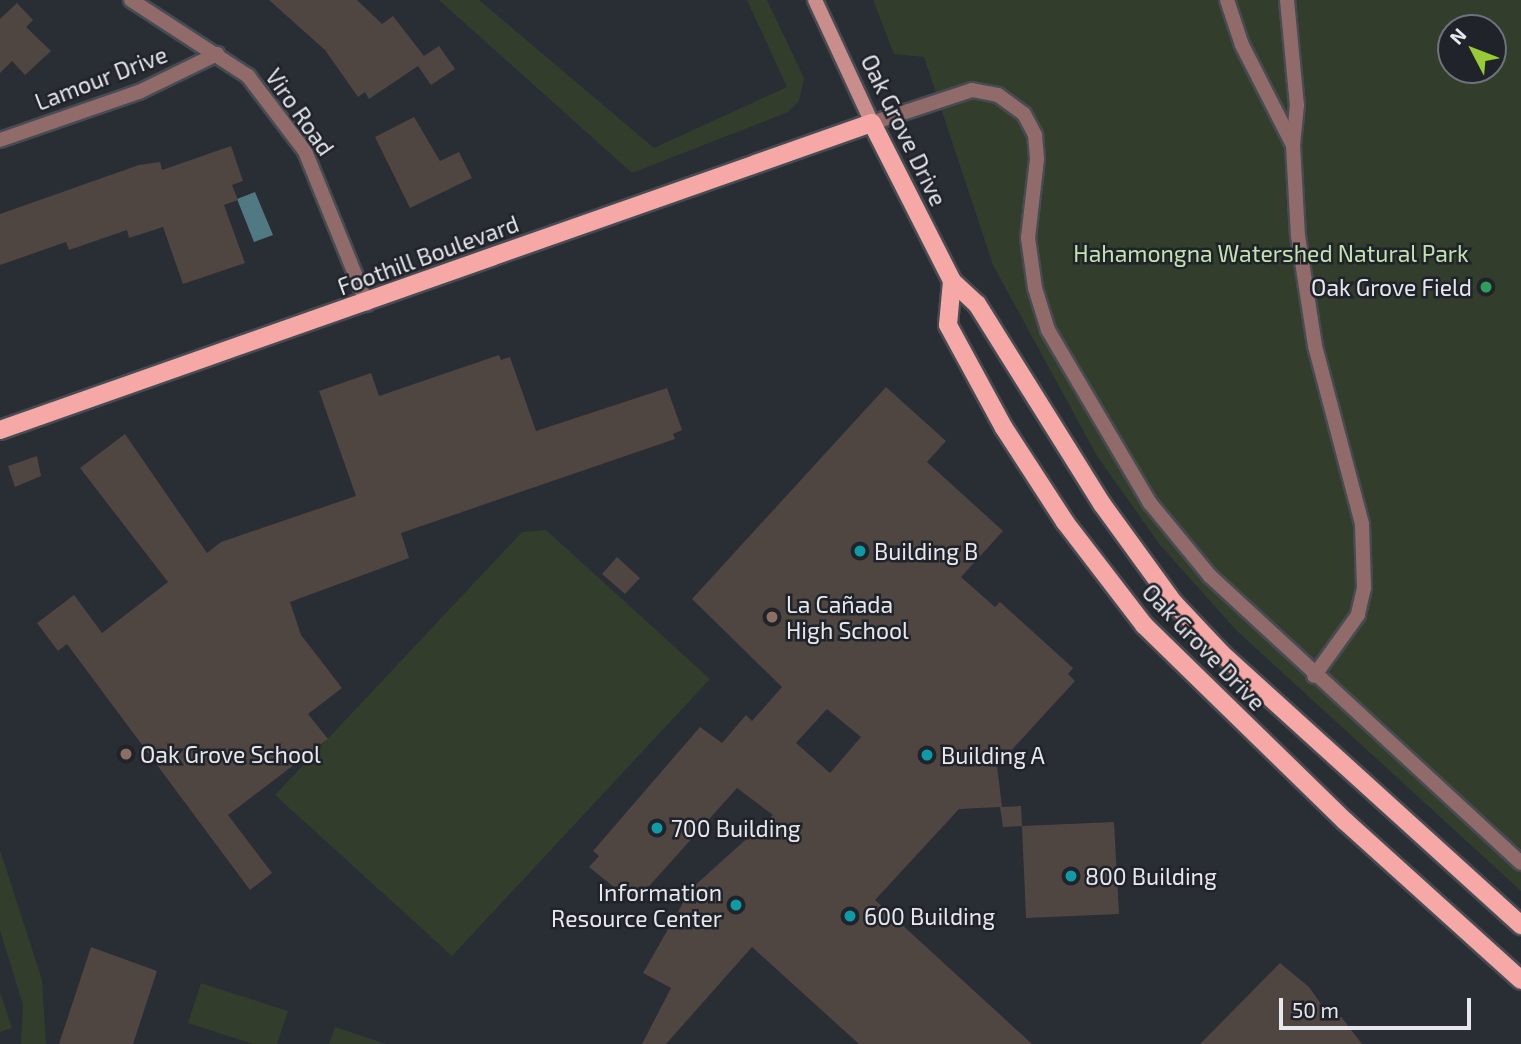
<!DOCTYPE html>
<html>
<head>
<meta charset="utf-8">
<style>
  body { margin:0 }
  #map { position:relative; width:1521px; height:1044px; overflow:hidden; background:#292d34; font-family:"Exo 2",sans-serif }
  div>[style] { position:absolute }
  .green>* { inset:0; background:#333d2c }
  .water>* { inset:0; background:#517984 }
  .building>* { inset:0; background:#4f4641 }
  .roads { filter:drop-shadow(2px 0 #474b52) drop-shadow(-2px 0 #474b52) drop-shadow(0 2px #474b52) drop-shadow(0 -2px #474b52) }
  .lane>* { height:14px; margin:-7px; padding:0 7px; transform-origin:7px; border-radius:7px; background:#916b69 }
  .street>* { height:14px; margin:-7px; padding:0 7px; transform-origin:7px; border-radius:7px; background:#916b69 }
  .secondary>* { height:14px; margin:-7px; padding:0 7px; transform-origin:7px; border-radius:7px; background:#c98e8b }
  .primary>* { height:18px; margin:-9px; padding:0 9px; transform-origin:9px; border-radius:9px; background:#f5a8a5 }
  .dots>* { width:19px; height:19px; translate:-50% -50%; box-sizing:border-box; border:4px solid #20232a; border-radius:50% }
  span { translate:-50% -50%; white-space:nowrap; text-align:center; line-height:1.15; -webkit-text-stroke:5px #20232a; paint-order:stroke }
  .street-label { font-size:23px; color:#e6e8ed }
  .park-label { font-size:23px; color:#c4e2ad }
  .poi-label { font-size:23px; color:#e6e8ed }
  .right { translate:-100% -50%; text-align:right }
  .left { translate:0 -50%; text-align:left }
  .north { position:absolute; left:1437px; top:14px; width:70px; height:70px; box-sizing:border-box; background:#20232a; border:2px solid #6f7278; border-radius:50%; rotate:312deg; font-size:19px; font-weight:700; line-height:28px; text-align:center; color:#e6e8ed }
  .north::after { content:''; display:block; margin:auto; width:24px; height:32px; background:#99cb36; clip-path:polygon(50% 0,100% 100%,50% 72%,0 100%) }
  .scale { position:absolute; left:1279px; top:998px; width:192px; height:32px; box-sizing:border-box; border:4px solid #e6e8ed; border-top:0; padding-left:9px; font-size:21px; line-height:24px; white-space:nowrap; color:#e6e8ed; -webkit-text-stroke:5px #20232a; paint-order:stroke }
</style>
</head>
<body>
<div id="map">
  <div class="green">
    <i style="clip-path:polygon(439px 0,479px 0,654px 148px,787px 87px,747px 0,767px 0,804px 78px,799px 101px,788px 112px,632px 173px)"></i>
    <i style="clip-path:polygon(evenodd,873px 0,1521px 0,1521px 891px,1236px 630px,1160px 545px,1097px 456px,993px 265px,924px 57px,894px 54px,873px 0,1451px 28px,1493px 28px,1493px 70px,1451px 70px,1451px 28px)"></i>
    <i style="clip-path:polygon(546px 530px,710px 679px,452px 956px,275px 795px,522px 532px)"></i>
    <i style="clip-path:polygon(0 850px,42px 980px,46px 1044px,21px 1044px,23px 1005px,0 930px)"></i>
    <i style="clip-path:polygon(201px 983px,288px 1011px,277px 1044px,253px 1044px,188px 1023px)"></i>
    <i style="clip-path:polygon(0 992px,12px 1028px,0 1032px)"></i>
    <i style="clip-path:polygon(335px 1027px,386px 1044px,329px 1044px)"></i>
  </div>
  <div class="water">
    <i style="clip-path:polygon(255px 192px,273px 235px,254px 242px,237px 199px)"></i>
  </div>
  <div class="building">
    <i style="clip-path:polygon(269px 0,357px 0,382px 24px,393px 16px,424px 56px,439px 46px,455px 69px,431px 85px,418px 66px,369px 99px,365px 92px,358px 97px,325px 50px)"></i>
    <i style="clip-path:polygon(17px 3px,33px 20px,26px 27px,51px 51px,25px 75px,12px 61px,0 73px,0 19px)"></i>
    <i style="clip-path:polygon(414px 117px,440px 161px,459px 152px,472px 178px,410px 208px,375px 137px)"></i>
    <i style="clip-path:polygon(231px 146px,243px 181px,232px 185px,238px 200px,224px 205px,245px 263px,183px 284px,163px 227px,129px 238px,127px 230px,69px 250px,66px 242px,0 265px,0 214px,139px 165px,160px 162px,162px 170px)"></i>
    <i style="clip-path:polygon(499px 355px,501px 360px,510px 357px,536px 431px,667px 388px,682px 430px,673px 434px,675px 439px,401px 533px,409px 558px,290px 602px,301px 635px,342px 688px,308px 714px,328px 739px,228px 815px,272px 873px,250px 890px,67px 644px,58px 651px,37px 623px,74px 595px,102px 633px,168px 582px,80px 468px,125px 434px,207px 553px,221px 542px,356px 496px,319px 391px,371px 373px,379px 396px)"></i>
    <i style="clip-path:polygon(evenodd,886px 387px,946px 441px,927px 462px,1003px 531px,961px 577px,995px 607px,1000px 602px,1073px 668px,1068px 674px,1075px 681px,997px 766px,1002px 807px,1021px 806px,1022px 826px,1003px 827px,1000px 807px,959px 809px,875px 900px,1032px 1044px,859px 1044px,752px 947px,666px 1044px,642px 1044px,671px 988px,643px 973px,691px 889px,773px 815px,737px 788px,634px 903px,589px 867px,599px 856px,593px 851px,700px 727px,722px 743px,746px 715px,752px 721px,782px 687px,692px 599px,886px 387px,827px 709px,861px 737px,830px 773px,796px 743px,827px 709px)"></i>
    <i style="clip-path:polygon(37px 456px,41px 476px,15px 487px,8px 466px)"></i>
    <i style="clip-path:polygon(617px 557px,640px 578px,625px 594px,602px 574px)"></i>
    <i style="clip-path:polygon(1114px 822px,1119px 914px,1026px 918px,1022px 826px)"></i>
    <i style="clip-path:polygon(91px 947px,157px 971px,133px 1044px,59px 1044px)"></i>
    <i style="clip-path:polygon(1280px 963px,1309px 987px,1323px 1007px,1342px 1018px,1362px 1044px,1200px 1044px)"></i>
  </div>
  <div class="roads">
    <div class="lane">
      <i style="left:1227px;top:0;width:47px;rotate:71.6deg"></i>
      <i style="left:1242px;top:45px;width:112px;rotate:63deg"></i>
      <i style="left:1287px;top:0;width:105px;rotate:84.6deg"></i>
      <i style="left:1297px;top:105px;width:40px;rotate:95.7deg"></i>
      <i style="left:1293px;top:145px;width:91px;rotate:86.9deg"></i>
      <i style="left:1298px;top:236px;width:111px;rotate:81.2deg"></i>
      <i style="left:1315px;top:346px;width:184px;rotate:75.2deg"></i>
      <i style="left:1362px;top:524px;width:64px;rotate:88.2deg"></i>
      <i style="left:1364px;top:588px;width:28px;rotate:103deg"></i>
      <i style="left:1358px;top:615px;width:75px;rotate:125.8deg"></i>
      <i style="left:872px;top:123px;width:105px;rotate:-18.3deg"></i>
      <i style="left:972px;top:90px;width:26px;rotate:11deg"></i>
      <i style="left:998px;top:95px;width:32px;rotate:36deg"></i>
      <i style="left:1024px;top:114px;width:24px;rotate:62deg"></i>
      <i style="left:1035px;top:135px;width:24px;rotate:85deg"></i>
      <i style="left:1037px;top:159px;width:80px;rotate:96.5deg"></i>
      <i style="left:1028px;top:238px;width:50px;rotate:82deg"></i>
      <i style="left:1035px;top:288px;width:44px;rotate:72.8deg"></i>
      <i style="left:1048px;top:330px;width:201px;rotate:59.5deg"></i>
      <i style="left:1150px;top:503px;width:94px;rotate:50.6deg"></i>
      <i style="left:1210px;top:576px;width:423px;rotate:42.7deg"></i>
    </div>
    <div class="street">
      <i style="left:131px;top:0;width:140px;rotate:33deg"></i>
      <i style="left:248px;top:76px;width:94px;rotate:52.8deg"></i>
      <i style="left:305px;top:151px;width:165px;rotate:67.9deg"></i>
      <i style="left:0;top:140px;width:147px;rotate:-19.1deg"></i>
      <i style="left:139px;top:92px;width:87px;rotate:-26deg"></i>
    </div>
    <div class="secondary">
      <i style="left:815px;top:0;width:136px;rotate:65.1deg"></i>
    </div>
    <div class="primary">
      <i style="left:952px;top:281px;width:44px;rotate:95.2deg"></i>
      <i style="left:948px;top:325px;width:117px;rotate:61.5deg"></i>
      <i style="left:1004px;top:428px;width:112px;rotate:57deg"></i>
      <i style="left:1065px;top:522px;width:130px;rotate:52.5deg"></i>
      <i style="left:1144px;top:625px;width:281px;rotate:44.3deg"></i>
      <i style="left:1345px;top:821px;width:237px;rotate:42.1deg"></i>
      <i style="left:0;top:430px;width:924px;rotate:-19.4deg"></i>
      <i style="left:872px;top:123px;width:177px;rotate:63.1deg"></i>
      <i style="left:952px;top:281px;width:34px;rotate:43deg"></i>
      <i style="left:977px;top:304px;width:236px;rotate:58deg"></i>
      <i style="left:1102px;top:504px;width:122px;rotate:54deg"></i>
      <i style="left:1174px;top:603px;width:70px;rotate:46.7deg"></i>
      <i style="left:1222px;top:654px;width:404px;rotate:42.2deg"></i>
    </div>
  </div>
  <div class="dots">
    <i style="left:1486px;top:287px;background:#2e9e5b"></i>
    <i style="left:860px;top:551px;background:#0f9aa8"></i>
    <i style="left:772px;top:617px;background:#8d6e63"></i>
    <i style="left:126px;top:754px;background:#8d6e63"></i>
    <i style="left:927px;top:755px;background:#0f9aa8"></i>
    <i style="left:657px;top:828px;background:#0f9aa8"></i>
    <i style="left:1071px;top:876px;background:#0f9aa8"></i>
    <i style="left:736px;top:905px;background:#0f9aa8"></i>
    <i style="left:850px;top:916px;background:#0f9aa8"></i>
  </div>
  <div class="street-label">
    <span style="left:101px;top:78px;rotate:-21deg">Lamour Drive</span>
    <span style="left:300px;top:112px;rotate:55deg">Viro Road</span>
    <span style="left:904px;top:130px;rotate:64deg">Oak Grove Drive</span>
    <span style="left:428px;top:255px;rotate:-20deg">Foothill Boulevard</span>
    <span style="left:1204px;top:647px;rotate:46deg">Oak Grove Drive</span>
  </div>
  <div class="park-label">
    <span style="left:1271px;top:253px">Hahamongna Watershed Natural Park</span>
  </div>
  <div class="poi-label">
    <span class="right" style="left:1472px;top:287px">Oak Grove Field</span>
    <span class="left" style="left:874px;top:551px">Building B</span>
    <span class="left" style="left:786px;top:617px">La Cañada<br>High School</span>
    <span class="left" style="left:140px;top:754px">Oak Grove School</span>
    <span class="left" style="left:941px;top:755px">Building A</span>
    <span class="left" style="left:671px;top:828px">700 Building</span>
    <span class="left" style="left:1085px;top:876px">800 Building</span>
    <span class="right" style="left:722px;top:905px">Information<br>Resource Center</span>
    <span class="left" style="left:864px;top:916px">600 Building</span>
  </div>
  <div class="north">N</div>
  <div class="scale">50 m</div>
</div>
</body>
</html>
